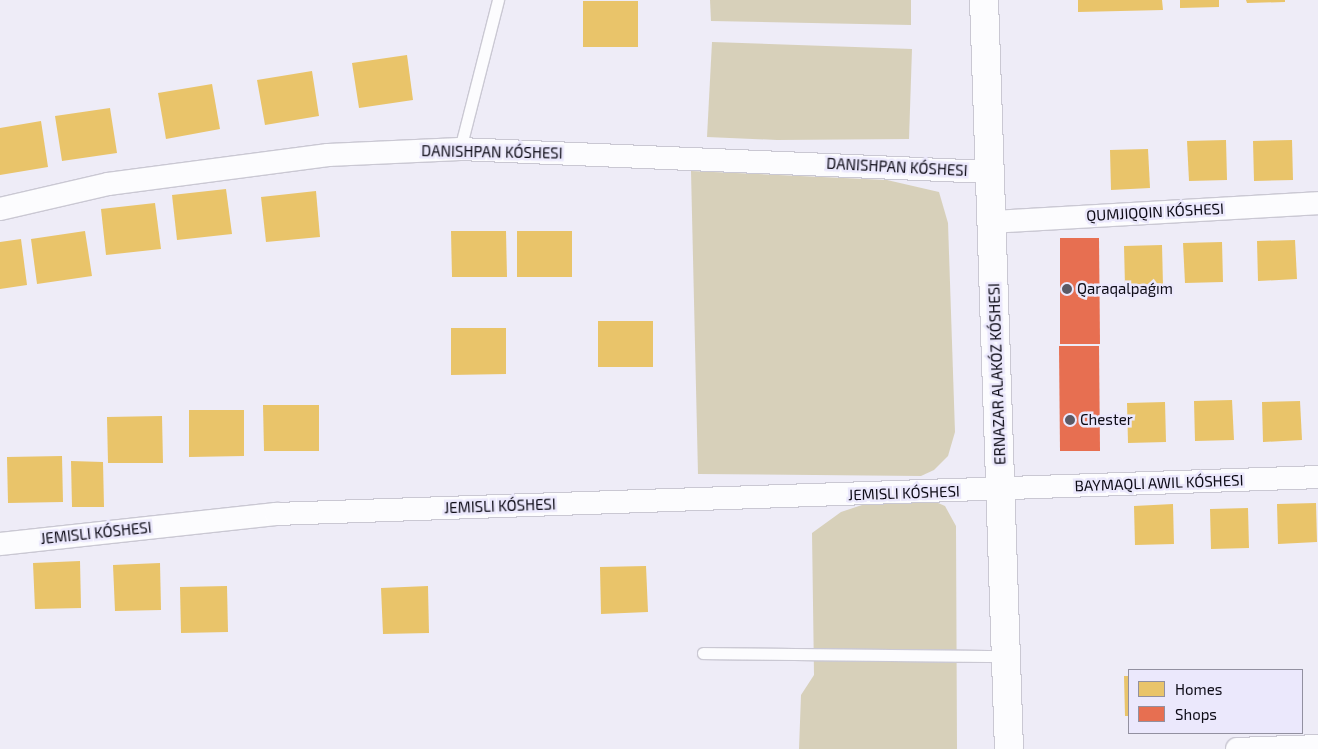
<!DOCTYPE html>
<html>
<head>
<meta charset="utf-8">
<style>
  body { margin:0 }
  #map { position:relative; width:1318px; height:749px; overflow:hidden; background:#eeecf7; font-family:"Exo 2",sans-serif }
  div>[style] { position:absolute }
  .green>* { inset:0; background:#d7d0ba }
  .homes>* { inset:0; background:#e9c46a }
  .shops>* { inset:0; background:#e76f51 }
  .roads { filter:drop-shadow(1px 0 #cac8d3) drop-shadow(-1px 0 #cac8d3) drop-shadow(0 1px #cac8d3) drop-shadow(0 -1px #cac8d3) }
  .service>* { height:11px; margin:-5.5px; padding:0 5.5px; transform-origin:5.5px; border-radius:5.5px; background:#fcfcfe }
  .minor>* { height:22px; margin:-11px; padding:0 11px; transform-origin:11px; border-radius:11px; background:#fcfcfe }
  .secondary>* { height:28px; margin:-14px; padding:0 14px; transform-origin:14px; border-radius:14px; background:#fcfcfe }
  .dots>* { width:14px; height:14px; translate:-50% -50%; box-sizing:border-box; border:2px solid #ebe8fc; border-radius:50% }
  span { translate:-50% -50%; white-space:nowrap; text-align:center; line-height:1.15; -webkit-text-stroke:5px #ebe8fc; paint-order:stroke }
  .street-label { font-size:15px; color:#0d0b16 }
  .poi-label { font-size:15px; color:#0d0b16 }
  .left { translate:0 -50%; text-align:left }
  .legend { position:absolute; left:1128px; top:669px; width:175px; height:65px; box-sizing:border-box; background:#ebe8fc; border:1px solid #9290a0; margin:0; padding:6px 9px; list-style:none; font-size:15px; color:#0d0b16 }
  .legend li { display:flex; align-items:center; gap:10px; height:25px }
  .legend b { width:25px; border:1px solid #9290a0 }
</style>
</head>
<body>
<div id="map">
  <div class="green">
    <i style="clip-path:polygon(710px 0,911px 0,911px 25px,711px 21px)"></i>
    <i style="clip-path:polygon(712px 42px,912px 49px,909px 139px,777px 140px,707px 137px)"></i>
    <i style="clip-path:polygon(691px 171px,887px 180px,939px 192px,948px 223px,955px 432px,948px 456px,934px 470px,921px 476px,698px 474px)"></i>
    <i style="clip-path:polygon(929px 499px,945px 506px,956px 526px,957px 749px,799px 749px,801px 695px,814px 675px,812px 533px,841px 512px,874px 501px)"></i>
  </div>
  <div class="homes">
    <i style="clip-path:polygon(1078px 0,1162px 0,1163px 10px,1078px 12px)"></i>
    <i style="clip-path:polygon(1180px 0,1219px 0,1219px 7px,1180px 8px)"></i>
    <i style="clip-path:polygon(1246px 0,1285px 0,1285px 2px,1247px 3px)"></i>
    <i style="clip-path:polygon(583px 1px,638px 1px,638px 47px,583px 47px)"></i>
    <i style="clip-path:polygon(407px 55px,413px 100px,359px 108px,352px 63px)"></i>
    <i style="clip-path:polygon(312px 71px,319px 116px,265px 125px,257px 80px)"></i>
    <i style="clip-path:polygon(212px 84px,220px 129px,166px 139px,158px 93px)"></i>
    <i style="clip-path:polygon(110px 108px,117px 153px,62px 161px,55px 116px)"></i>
    <i style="clip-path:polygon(41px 121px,48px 167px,0 175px,0 128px)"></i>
    <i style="clip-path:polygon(1226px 140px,1227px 180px,1189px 181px,1187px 141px)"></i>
    <i style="clip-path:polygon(1292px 140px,1293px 180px,1254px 181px,1253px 141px)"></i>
    <i style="clip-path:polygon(1148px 149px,1150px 188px,1111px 190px,1110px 150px)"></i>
    <i style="clip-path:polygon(226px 189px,232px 234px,177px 240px,172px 195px)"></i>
    <i style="clip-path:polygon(316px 191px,320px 237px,266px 242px,261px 197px)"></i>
    <i style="clip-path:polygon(155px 203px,161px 249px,106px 255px,101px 209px)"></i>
    <i style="clip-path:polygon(85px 231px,92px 276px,37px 284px,31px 239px)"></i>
    <i style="clip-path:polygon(451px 231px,506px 231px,507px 277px,452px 277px)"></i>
    <i style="clip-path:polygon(517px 231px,572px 231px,572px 277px,517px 277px)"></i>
    <i style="clip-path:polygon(21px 239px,27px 285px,0 289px,0 242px)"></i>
    <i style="clip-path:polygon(1295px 240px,1297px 279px,1258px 281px,1257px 241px)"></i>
    <i style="clip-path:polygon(1222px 242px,1223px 282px,1185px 283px,1183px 243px)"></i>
    <i style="clip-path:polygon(1162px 245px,1163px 285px,1125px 286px,1124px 246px)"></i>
    <i style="clip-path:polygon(598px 321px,653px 321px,653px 367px,598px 367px)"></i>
    <i style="clip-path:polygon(451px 328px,506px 328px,506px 374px,451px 375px)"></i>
    <i style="clip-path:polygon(1232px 400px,1234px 440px,1195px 441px,1194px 401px)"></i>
    <i style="clip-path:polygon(1300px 401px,1302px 440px,1263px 442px,1262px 402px)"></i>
    <i style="clip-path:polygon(1165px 402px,1166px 442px,1128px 443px,1127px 403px)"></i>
    <i style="clip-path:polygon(263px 405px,319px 405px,319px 451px,264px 451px)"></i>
    <i style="clip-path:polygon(189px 410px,244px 410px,244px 456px,189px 457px)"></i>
    <i style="clip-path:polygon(162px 416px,163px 463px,108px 463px,107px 417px)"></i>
    <i style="clip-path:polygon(62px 456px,63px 502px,8px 503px,7px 457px)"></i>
    <i style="clip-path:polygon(71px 461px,103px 462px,104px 507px,72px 507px)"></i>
    <i style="clip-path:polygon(1316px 503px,1317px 542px,1278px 544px,1277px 504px)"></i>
    <i style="clip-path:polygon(1173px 504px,1174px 544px,1135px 545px,1134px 506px)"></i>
    <i style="clip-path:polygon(1248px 508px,1249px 548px,1211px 549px,1210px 509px)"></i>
    <i style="clip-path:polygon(80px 561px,81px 608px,35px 609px,33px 563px)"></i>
    <i style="clip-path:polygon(160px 563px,161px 610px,115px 611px,113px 565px)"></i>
    <i style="clip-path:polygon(646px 566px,648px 612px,601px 614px,600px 567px)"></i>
    <i style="clip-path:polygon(227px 586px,228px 632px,181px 633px,180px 587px)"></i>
    <i style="clip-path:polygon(428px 586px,429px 633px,383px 634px,381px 588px)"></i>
    <i style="clip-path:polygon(1124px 676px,1129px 676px,1129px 716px,1125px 716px)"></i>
  </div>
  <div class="shops">
    <i style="clip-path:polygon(1060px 238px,1099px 238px,1100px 344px,1060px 344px)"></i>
    <i style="clip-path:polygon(1059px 346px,1099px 346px,1100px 451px,1060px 451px)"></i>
  </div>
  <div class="roads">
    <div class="service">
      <i style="left:460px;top:149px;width:154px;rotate:-75.7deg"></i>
      <i style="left:703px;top:653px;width:303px;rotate:0.6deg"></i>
    </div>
    <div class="minor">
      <i style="left:0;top:209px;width:111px;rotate:-13deg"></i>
      <i style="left:108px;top:184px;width:222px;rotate:-7.5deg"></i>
      <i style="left:328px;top:155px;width:132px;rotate:-2.6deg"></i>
      <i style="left:460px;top:149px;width:529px;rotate:2.49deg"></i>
      <i style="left:992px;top:222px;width:327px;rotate:-3.3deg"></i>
      <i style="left:0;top:544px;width:278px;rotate:-6.2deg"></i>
      <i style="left:276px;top:514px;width:1043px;rotate:-2.03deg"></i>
      <i style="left:1237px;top:749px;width:81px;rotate:-2.1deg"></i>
    </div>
    <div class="secondary">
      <i style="left:984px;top:0;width:749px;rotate:88.09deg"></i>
    </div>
  </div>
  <div class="dots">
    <i style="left:1067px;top:289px;background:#5c5a65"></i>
    <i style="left:1070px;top:420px;background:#5c5a65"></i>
  </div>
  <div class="street-label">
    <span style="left:492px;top:152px;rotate:1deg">DANISHPAN KÓSHESI</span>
    <span style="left:897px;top:167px;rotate:3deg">DANISHPAN KÓSHESI</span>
    <span style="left:1155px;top:212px;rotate:-3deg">QUMJIQQIN KÓSHESI</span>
    <span style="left:997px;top:374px;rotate:-92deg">ERNAZAR ALAKÓZ KÓSHESI</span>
    <span style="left:1159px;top:483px;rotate:-2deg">BAYMAQLI AWIL KÓSHESI</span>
    <span style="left:904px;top:493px;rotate:-2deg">JEMISLI KÓSHESI</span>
    <span style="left:500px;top:506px;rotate:-2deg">JEMISLI KÓSHESI</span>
    <span style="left:96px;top:533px;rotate:-6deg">JEMISLI KÓSHESI</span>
  </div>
  <div class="poi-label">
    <span class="left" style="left:1077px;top:289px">Qaraqalpaǵım</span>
    <span class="left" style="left:1080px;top:420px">Chester</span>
  </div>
  <ul class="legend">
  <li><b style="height:14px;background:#e9c46a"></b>Homes</li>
  <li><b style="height:14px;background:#e76f51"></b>Shops</li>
  </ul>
</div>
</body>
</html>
